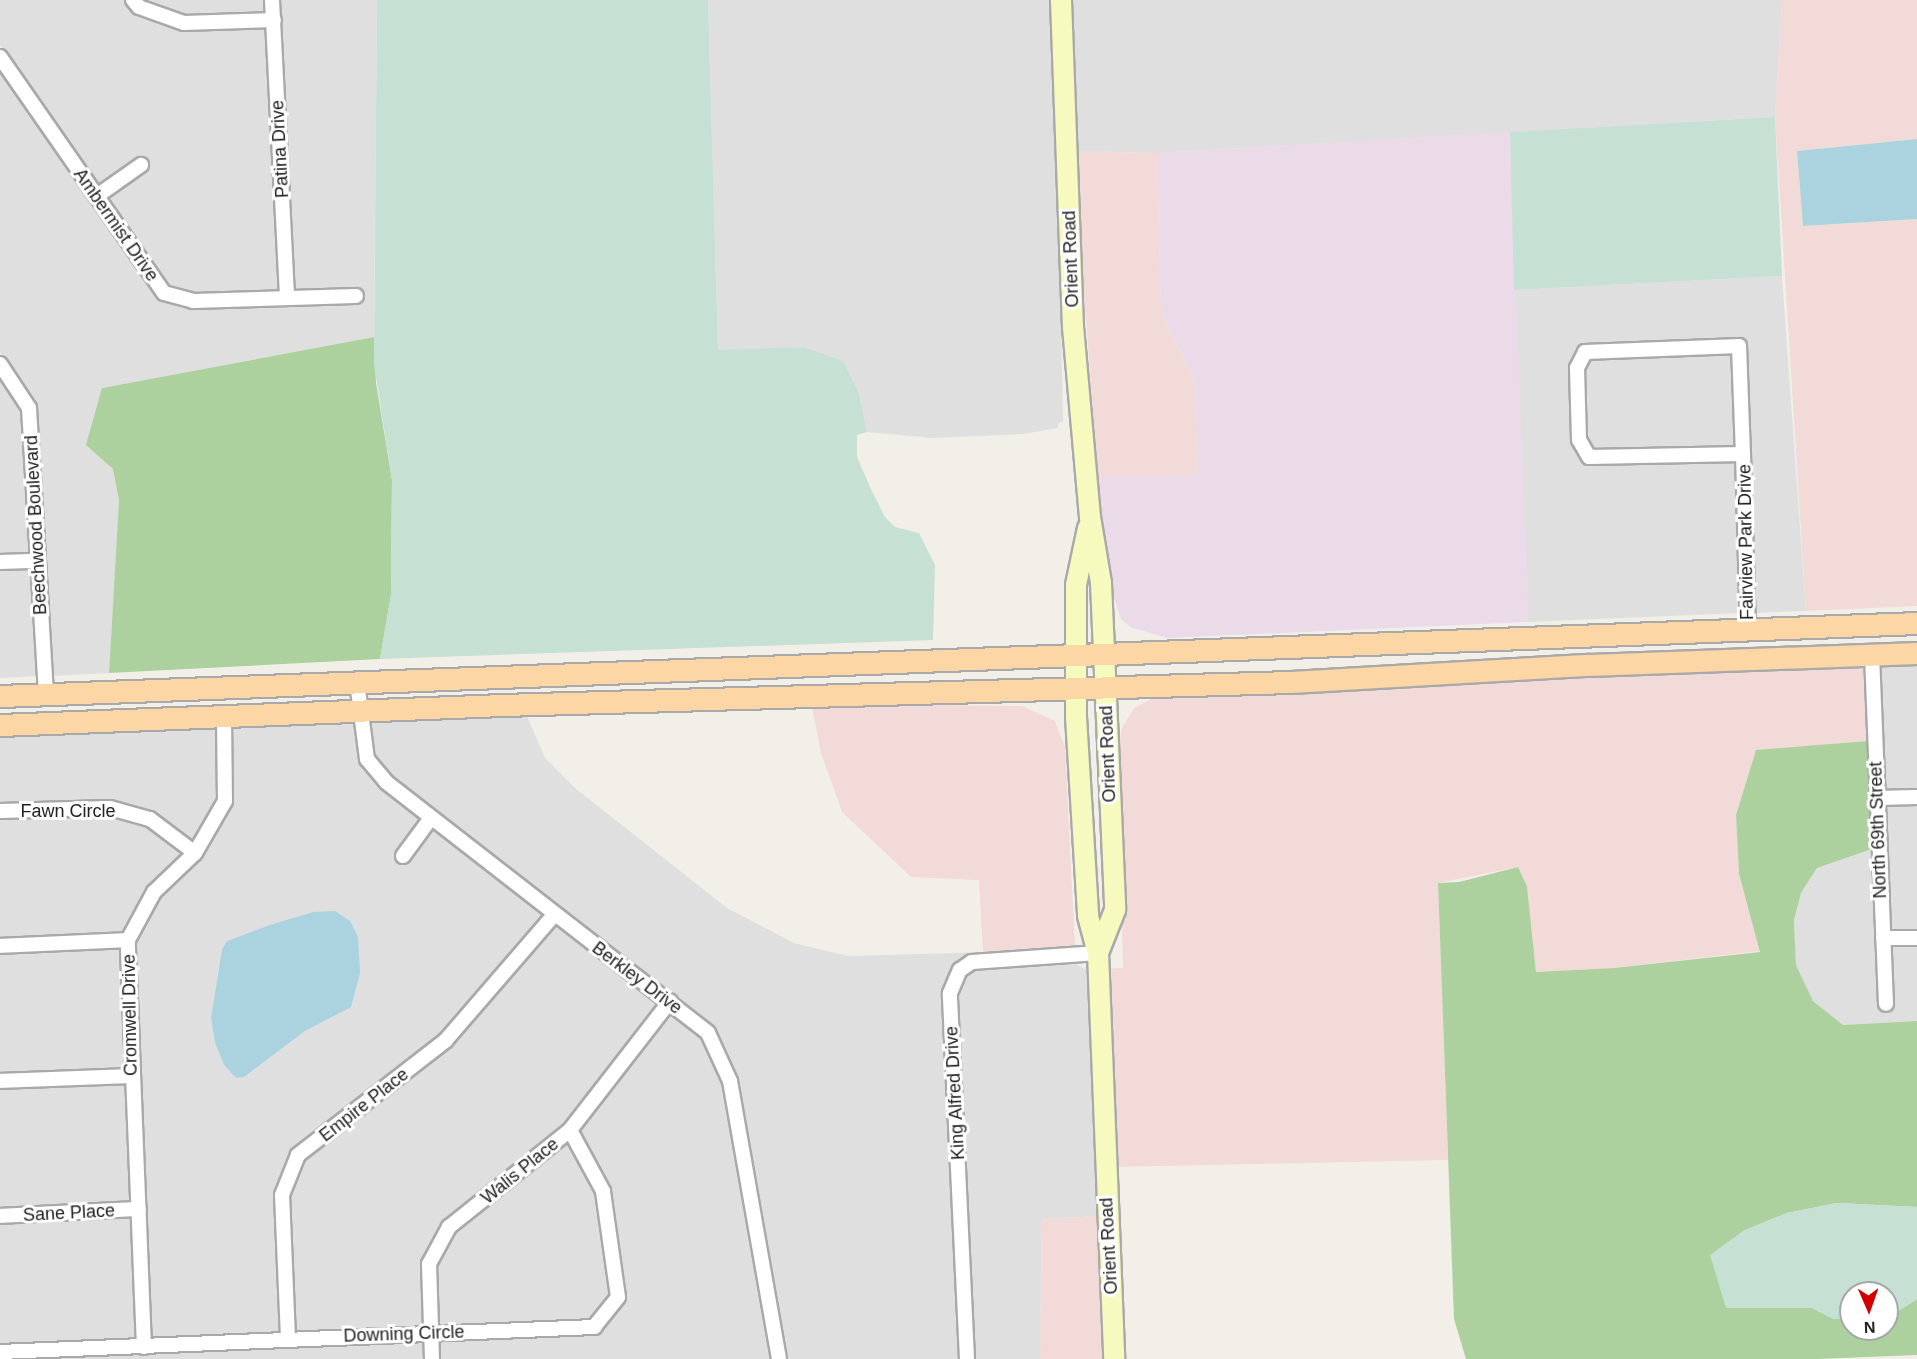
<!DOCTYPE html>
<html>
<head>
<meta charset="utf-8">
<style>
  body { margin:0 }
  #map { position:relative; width:1917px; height:1359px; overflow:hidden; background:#f2efe9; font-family:Helvetica,sans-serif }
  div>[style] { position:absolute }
  .residential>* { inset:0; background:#e0dfdf }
  .commercial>* { inset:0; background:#f2dad9 }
  .industrial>* { inset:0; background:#ebdbe8 }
  .forest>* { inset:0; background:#add19e }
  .wetland>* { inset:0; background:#c6e0d4 }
  .water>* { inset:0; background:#aad3df }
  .roads { filter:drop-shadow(2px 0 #a9a9a9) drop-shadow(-2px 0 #a9a9a9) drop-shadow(0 2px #a9a9a9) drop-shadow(0 -2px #a9a9a9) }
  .street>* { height:14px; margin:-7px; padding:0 7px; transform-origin:7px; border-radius:7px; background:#fff }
  .secondary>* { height:20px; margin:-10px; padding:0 10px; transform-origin:10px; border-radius:10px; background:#f7fabf }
  .primary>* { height:21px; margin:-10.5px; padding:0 10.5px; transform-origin:10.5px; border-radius:10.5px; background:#fcd6a4 }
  span { translate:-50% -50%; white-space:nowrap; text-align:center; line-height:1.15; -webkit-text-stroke:6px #fff; paint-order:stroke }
  .street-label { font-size:18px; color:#222 }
  .north { position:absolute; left:1839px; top:1281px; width:60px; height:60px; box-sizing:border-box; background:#fff; border:2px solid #a7a7a7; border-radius:50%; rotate:178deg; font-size:16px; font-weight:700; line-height:24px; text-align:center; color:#222 }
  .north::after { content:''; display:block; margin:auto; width:21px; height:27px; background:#d40000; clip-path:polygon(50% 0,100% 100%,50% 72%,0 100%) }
</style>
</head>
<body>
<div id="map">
  <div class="residential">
    <i style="clip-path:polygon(0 0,125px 0,137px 14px,184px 30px,269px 27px,281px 291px,194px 294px,167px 287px,106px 198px,149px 167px,143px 156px,98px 187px,0 45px)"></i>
    <i style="clip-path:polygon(141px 0,266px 0,267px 13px,185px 16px)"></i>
    <i style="clip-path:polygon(278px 0,377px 0,374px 337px,102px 388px,119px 500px,109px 673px,51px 676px,34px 404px,0 352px,0 67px,162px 300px,193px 308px,362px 302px,362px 289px,293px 291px)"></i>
    <i style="clip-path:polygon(708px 0,1055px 0,1063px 422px,1058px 423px,1058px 428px,1023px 434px,932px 438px,867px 432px,859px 393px,803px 347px,718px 351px)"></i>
    <i style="clip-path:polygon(1067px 0,1782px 0,1775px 117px,1157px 153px,1073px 151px)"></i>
    <i style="clip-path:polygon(1782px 276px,1806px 611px,1754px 613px,1745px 346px,1738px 339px,1604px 342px,1580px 348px,1571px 368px,1584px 461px,1607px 466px,1738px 461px,1741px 613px,1528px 622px,1514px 290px)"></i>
    <i style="clip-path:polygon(1733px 353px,1737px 448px,1593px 451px,1585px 438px,1583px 369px,1589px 358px)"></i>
    <i style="clip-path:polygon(0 375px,23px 411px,31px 555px,0 555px)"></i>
    <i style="clip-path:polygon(32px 568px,39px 676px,0 678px,0 569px)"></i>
    <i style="clip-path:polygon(1917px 663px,1917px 790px,1882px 791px,1878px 664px)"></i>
    <i style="clip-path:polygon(526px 714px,545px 758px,575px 788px,727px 908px,794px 943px,848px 956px,1027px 951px,972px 955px,955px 967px,961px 1359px,785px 1359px,714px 1030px,390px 776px,373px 755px,365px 718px)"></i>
    <i style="clip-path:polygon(evenodd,353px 719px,361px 760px,382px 786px,544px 917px,442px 1035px,295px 1150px,277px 1192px,281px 1332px,150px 1340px,134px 942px,158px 896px,197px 863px,231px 805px,230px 723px,353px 719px,313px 912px,351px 1006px,305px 1031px,244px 1077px,236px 1078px,224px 1065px,215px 1043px,211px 1018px,222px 949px,227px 941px,313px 912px)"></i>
    <i style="clip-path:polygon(218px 724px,219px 800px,194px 844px,153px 813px,110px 801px,0 804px,0 732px)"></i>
    <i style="clip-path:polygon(1917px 803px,1917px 931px,1888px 931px,1882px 805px)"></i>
    <i style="clip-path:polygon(110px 814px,147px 825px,185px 854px,125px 934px,0 939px,0 818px)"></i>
    <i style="clip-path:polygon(1872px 849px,1880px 1011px,1892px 1011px,1889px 945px,1917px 945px,1917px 1021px,1843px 1025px,1813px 1001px,1796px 965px,1794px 920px,1801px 893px,1817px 868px)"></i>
    <i style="clip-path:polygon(554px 925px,661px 1003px,566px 1125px,424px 1261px,425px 1326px,293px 1331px,288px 1196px,303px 1160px,450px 1046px)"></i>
    <i style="clip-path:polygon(122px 947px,125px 1069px,0 1075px,0 953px)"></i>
    <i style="clip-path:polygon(1074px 963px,1085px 969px,1089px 978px,1101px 1216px,1042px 1219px,1040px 1359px,973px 1359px,956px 995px,965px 975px,974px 969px)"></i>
    <i style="clip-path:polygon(671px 1011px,703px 1037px,724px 1083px,773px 1359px,438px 1359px,438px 1340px,594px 1334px,623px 1302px,609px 1190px,577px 1131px)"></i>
    <i style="clip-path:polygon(126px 1083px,132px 1202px,0 1210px,0 1088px)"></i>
    <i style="clip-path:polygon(568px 1140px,597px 1193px,612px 1295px,591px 1320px,437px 1326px,435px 1266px,453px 1232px)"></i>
    <i style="clip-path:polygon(133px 1216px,138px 1340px,0 1345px,0 1223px)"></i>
    <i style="clip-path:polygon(426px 1340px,426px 1359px,3px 1359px,138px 1354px)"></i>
  </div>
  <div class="commercial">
    <i style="clip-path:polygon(1782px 0,1917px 0,1917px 139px,1797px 151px,1803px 226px,1917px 219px,1917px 606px,1806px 611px,1775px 117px)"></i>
    <i style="clip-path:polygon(1073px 151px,1157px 153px,1161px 313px,1194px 380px,1198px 476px,1098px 477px)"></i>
    <i style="clip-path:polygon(1866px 665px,1868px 741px,1756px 751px,1736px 815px,1739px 874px,1760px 951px,1614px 968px,1536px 972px,1527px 886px,1518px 867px,1438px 883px,1448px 1160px,1111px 1167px,1105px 969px,1123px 968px,1118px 750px,1122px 728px,1134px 708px,1155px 697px)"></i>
    <i style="clip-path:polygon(900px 705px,1022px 706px,1055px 721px,1065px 747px,1075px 948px,983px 952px,979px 880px,911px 877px,842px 812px,821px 753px,812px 707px)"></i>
    <i style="clip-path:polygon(1101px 1216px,1108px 1359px,1040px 1359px,1042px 1219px)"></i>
  </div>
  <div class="industrial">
    <i style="clip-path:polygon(1510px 132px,1528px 622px,1167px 638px,1130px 627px,1121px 619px,1110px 587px,1098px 477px,1198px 475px,1194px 380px,1161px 313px,1157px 153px)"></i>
  </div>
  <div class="forest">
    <i style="clip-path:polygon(374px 337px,376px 383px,392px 480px,391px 595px,380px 659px,109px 673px,119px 500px,113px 469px,86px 445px,102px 388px)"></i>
    <i style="clip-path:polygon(1868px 741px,1872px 849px,1817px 868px,1801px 893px,1794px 920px,1796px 965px,1813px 1001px,1843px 1025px,1917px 1021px,1917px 1207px,1837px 1203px,1787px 1213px,1743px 1231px,1726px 1308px,1812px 1308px,1834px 1319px,1851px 1319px,1851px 1329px,1887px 1329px,1887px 1318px,1917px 1299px,1917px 1355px,1817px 1359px,1466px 1359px,1454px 1319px,1438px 883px,1459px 882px,1518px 867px,1527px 886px,1536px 972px,1614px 968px,1760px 952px,1739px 874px,1736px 815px,1756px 750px)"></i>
  </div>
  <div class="wetland">
    <i style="clip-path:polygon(377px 0,708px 0,718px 350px,804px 347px,843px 361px,859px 393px,867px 432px,857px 435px,857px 457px,870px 487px,885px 517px,895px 527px,919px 533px,935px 565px,933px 640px,380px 659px,391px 595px,392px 480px,374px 364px)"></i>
    <i style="clip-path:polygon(1775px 117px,1782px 276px,1514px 290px,1510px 132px)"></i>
    <i style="clip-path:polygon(1837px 1203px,1917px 1207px,1917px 1299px,1887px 1318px,1887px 1293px,1851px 1293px,1851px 1319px,1834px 1319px,1812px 1308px,1726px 1308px,1710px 1255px,1743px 1231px,1787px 1213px)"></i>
  </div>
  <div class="water">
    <i style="clip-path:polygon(1917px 139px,1917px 219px,1803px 226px,1797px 151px)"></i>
    <i style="clip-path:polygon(335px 911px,350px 921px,358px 937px,360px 973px,351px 1007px,305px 1031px,244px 1077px,236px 1078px,224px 1065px,215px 1043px,211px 1018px,222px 949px,227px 941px,270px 925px,313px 912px)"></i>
  </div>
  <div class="roads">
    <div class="street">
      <i style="left:133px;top:0;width:9px;rotate:49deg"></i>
      <i style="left:139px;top:7px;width:48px;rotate:19.6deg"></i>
      <i style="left:184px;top:23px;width:90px;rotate:-1.9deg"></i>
      <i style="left:272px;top:0;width:298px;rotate:87.1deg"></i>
      <i style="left:0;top:57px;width:287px;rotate:55.2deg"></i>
      <i style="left:164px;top:293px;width:30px;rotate:15deg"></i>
      <i style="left:193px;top:301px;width:163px;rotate:-1.8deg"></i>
      <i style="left:97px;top:196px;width:54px;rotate:-35.2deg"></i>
      <i style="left:1739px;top:346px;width:108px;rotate:87.9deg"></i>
      <i style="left:1743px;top:454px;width:154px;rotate:178.9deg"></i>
      <i style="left:1589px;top:457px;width:20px;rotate:-120deg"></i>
      <i style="left:1579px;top:440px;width:72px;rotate:-91.6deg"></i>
      <i style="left:1577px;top:368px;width:18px;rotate:-63deg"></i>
      <i style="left:1585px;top:352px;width:154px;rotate:-2.2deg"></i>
      <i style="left:0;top:364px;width:53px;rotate:56.6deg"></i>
      <i style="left:29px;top:408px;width:287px;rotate:86.6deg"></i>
      <i style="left:1743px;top:454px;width:176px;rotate:88.4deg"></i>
      <i style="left:0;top:562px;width:38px;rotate:-2deg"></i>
      <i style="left:1872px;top:655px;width:349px;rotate:87.7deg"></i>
      <i style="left:357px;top:682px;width:78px;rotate:82.6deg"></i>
      <i style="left:367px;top:759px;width:30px;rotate:50deg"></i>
      <i style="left:386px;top:782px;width:408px;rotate:37.9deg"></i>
      <i style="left:708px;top:1033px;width:53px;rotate:65.4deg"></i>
      <i style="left:730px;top:1081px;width:282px;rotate:80deg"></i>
      <i style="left:1876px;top:798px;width:41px;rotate:-1.4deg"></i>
      <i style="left:0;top:811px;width:110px;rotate:-1.6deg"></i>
      <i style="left:110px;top:808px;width:41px;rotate:15.4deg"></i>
      <i style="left:150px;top:819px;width:56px;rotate:37.1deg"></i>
      <i style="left:403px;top:856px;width:47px;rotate:-53.6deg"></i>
      <i style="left:1883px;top:938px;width:34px"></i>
      <i style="left:0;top:946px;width:128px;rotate:-2.7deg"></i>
      <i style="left:0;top:1081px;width:131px;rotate:-2.2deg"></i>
      <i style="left:0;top:1216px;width:139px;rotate:-2.9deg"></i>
      <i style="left:288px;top:1338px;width:143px;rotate:-92.4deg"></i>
      <i style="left:282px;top:1195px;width:43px;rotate:-68.2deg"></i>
      <i style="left:298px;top:1155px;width:187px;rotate:-37.8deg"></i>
      <i style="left:446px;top:1040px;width:164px;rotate:-49.2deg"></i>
      <i style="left:144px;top:1347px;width:407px;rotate:-92.3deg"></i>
      <i style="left:128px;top:940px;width:55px;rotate:-61.6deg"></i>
      <i style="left:154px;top:892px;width:57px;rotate:-43.6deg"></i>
      <i style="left:195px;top:853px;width:60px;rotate:-60deg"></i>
      <i style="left:225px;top:801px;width:85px;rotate:-90.7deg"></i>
      <i style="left:0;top:1352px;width:595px;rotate:-2.41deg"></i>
      <i style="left:594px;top:1327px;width:38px;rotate:-51deg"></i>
      <i style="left:618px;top:1297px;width:107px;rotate:-98.1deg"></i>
      <i style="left:603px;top:1191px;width:69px;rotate:-118.4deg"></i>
      <i style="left:432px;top:1359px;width:95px;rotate:-91.8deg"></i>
      <i style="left:429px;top:1264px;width:42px;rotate:-61.6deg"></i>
      <i style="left:449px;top:1227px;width:155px;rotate:-38.7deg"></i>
      <i style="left:570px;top:1130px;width:163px;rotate:-52.2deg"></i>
      <i style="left:967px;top:1359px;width:366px;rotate:-92.7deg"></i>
      <i style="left:950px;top:993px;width:25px;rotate:-67deg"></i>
      <i style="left:960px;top:970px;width:14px;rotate:-34deg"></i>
      <i style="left:972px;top:962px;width:126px;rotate:-4.1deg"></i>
    </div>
    <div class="secondary">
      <i style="left:1061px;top:0;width:327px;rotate:87.9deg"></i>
      <i style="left:1073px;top:327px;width:191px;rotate:84.9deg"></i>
      <i style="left:1090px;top:517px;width:67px;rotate:80.5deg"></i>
      <i style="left:1101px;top:583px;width:327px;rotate:87.5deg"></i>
      <i style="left:1115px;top:910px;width:46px;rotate:111.6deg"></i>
      <i style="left:1088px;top:528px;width:58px;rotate:101.9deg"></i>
      <i style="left:1076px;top:585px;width:132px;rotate:90deg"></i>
      <i style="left:1076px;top:717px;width:199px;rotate:86.5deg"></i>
      <i style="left:1088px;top:916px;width:38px;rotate:75deg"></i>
      <i style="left:1098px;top:953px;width:406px;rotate:87.7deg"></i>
    </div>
    <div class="primary">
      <i style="left:0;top:696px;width:1918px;rotate:-2.18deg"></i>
      <i style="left:0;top:725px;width:502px;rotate:-2.28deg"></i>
      <i style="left:502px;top:705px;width:789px;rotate:-1.67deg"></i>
      <i style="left:1291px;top:682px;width:298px;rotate:-3.3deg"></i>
      <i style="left:1589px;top:665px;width:328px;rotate:-2.1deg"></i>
    </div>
  </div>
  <div class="street-label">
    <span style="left:280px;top:149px;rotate:-93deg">Patina Drive</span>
    <span style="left:116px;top:225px;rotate:55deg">Ambermist Drive</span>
    <span style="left:1071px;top:259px;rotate:-92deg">Orient Road</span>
    <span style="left:36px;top:525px;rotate:-93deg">Beechwood Boulevard</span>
    <span style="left:1746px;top:542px;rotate:-91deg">Fairview Park Drive</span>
    <span style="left:1108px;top:754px;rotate:-92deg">Orient Road</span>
    <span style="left:68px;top:811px">Fawn Circle</span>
    <span style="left:1878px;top:830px;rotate:-92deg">North 69th Street</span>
    <span style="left:637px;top:978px;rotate:37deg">Berkley Drive</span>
    <span style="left:130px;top:1015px;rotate:-91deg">Cromwell Drive</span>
    <span style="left:955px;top:1093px;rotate:-93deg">King Alfred Drive</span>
    <span style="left:364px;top:1105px;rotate:-38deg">Empire Place</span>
    <span style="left:520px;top:1171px;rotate:-39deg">Walis Place</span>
    <span style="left:69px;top:1213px;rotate:-3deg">Sane Place</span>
    <span style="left:1109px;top:1246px;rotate:-93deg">Orient Road</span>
    <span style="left:404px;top:1334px;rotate:-2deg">Downing Circle</span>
  </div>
  <div class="north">N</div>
</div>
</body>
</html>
